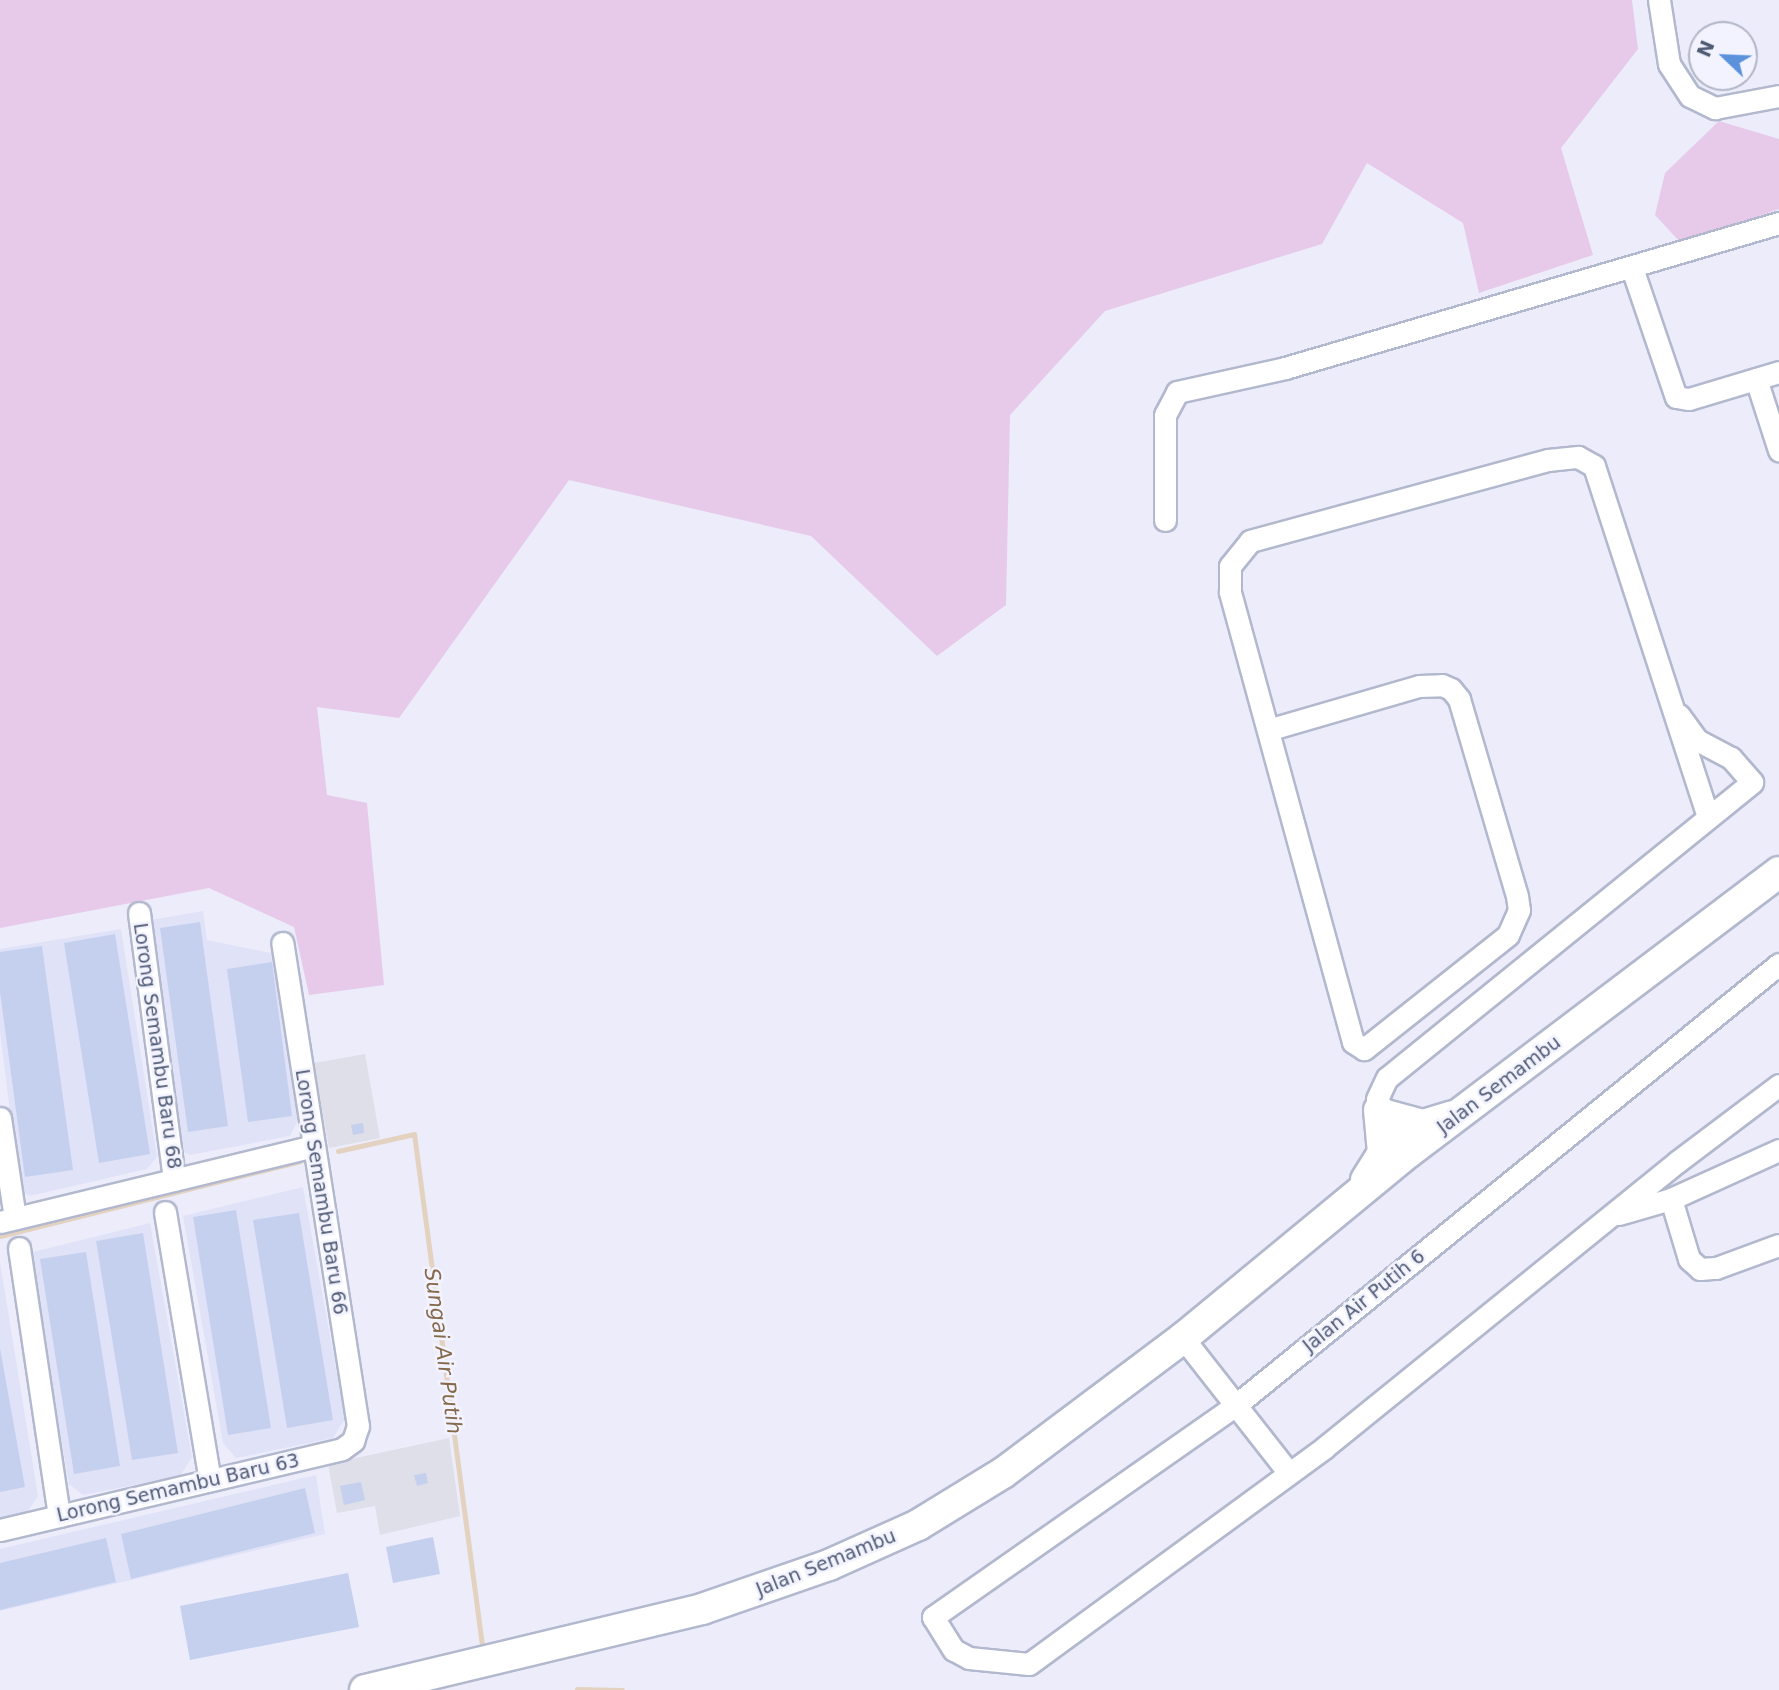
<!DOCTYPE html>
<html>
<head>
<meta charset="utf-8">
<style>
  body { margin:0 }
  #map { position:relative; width:1779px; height:1690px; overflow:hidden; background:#ececfb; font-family:"DejaVu Sans",sans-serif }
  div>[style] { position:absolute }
  .residential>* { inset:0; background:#e0e2f8 }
  .industrial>* { inset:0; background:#dedfe8 }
  .green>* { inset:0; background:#e7cae9 }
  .stream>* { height:5px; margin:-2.5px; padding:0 2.5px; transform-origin:2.5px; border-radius:2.5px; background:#e4d2c1 }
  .building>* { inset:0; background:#c5d0ef }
  .roads { filter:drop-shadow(2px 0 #b2b8cd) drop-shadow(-2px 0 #b2b8cd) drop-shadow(0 2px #b2b8cd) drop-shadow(0 -2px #b2b8cd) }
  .street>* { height:21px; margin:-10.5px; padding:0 10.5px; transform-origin:10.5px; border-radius:10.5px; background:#fff }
  .secondary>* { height:30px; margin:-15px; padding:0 15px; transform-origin:15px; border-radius:15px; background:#fff }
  span { translate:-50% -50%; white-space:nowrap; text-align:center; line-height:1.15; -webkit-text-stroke:5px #f2f3fe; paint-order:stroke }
  .street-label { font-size:19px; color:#505b75 }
  .water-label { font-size:21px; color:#86694b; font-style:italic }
  .north { position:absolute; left:1688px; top:21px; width:70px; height:70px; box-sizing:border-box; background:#f2f3fe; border:2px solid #b1b6c7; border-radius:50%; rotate:293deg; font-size:19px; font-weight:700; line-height:28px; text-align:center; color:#505b75 }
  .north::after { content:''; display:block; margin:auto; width:24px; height:32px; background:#5b92db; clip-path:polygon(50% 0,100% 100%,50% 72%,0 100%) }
</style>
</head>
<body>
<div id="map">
  <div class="residential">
    <i style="clip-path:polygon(203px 911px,207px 940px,276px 954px,300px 1116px,290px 1136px,190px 1155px,180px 1150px,151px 920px)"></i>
    <i style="clip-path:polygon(121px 929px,157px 1157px,147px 1169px,30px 1196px,20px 1191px,0 1032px,0 949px)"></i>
    <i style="clip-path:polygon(303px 1187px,345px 1419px,333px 1438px,236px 1458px,223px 1443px,183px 1216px)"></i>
    <i style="clip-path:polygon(150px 1223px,192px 1457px,180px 1476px,83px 1495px,69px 1484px,29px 1253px)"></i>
    <i style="clip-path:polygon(0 1262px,38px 1496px,27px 1512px,0 1519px)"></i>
    <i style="clip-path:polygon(316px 1475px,325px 1534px,0 1611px,0 1549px)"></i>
  </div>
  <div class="industrial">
    <i style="clip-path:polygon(365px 1054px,380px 1138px,329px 1148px,314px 1063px)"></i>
    <i style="clip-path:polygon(449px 1438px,460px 1516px,380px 1535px,375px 1506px,337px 1513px,328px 1464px)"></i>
  </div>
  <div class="green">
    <i style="clip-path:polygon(0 0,1632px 0,1638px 49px,1561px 148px,1593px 255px,1479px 293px,1463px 223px,1367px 163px,1322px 244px,1105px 311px,1010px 415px,1006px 605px,937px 656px,811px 536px,569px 480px,399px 718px,317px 707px,327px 795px,367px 803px,384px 985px,309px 995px,294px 927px,209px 888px,0 928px)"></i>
    <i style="clip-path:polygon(1719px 121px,1779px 139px,1779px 209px,1681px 243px,1655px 215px,1665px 173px)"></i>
  </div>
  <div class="stream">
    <i style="left:338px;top:1151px;width:78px;rotate:-12.6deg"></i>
    <i style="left:414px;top:1134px;width:516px;rotate:82.42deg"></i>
    <i style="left:0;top:1236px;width:309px;rotate:-14deg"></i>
    <i style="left:577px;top:1689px;width:45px;rotate:1.3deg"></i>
  </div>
  <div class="building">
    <i style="clip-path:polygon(200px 922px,228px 1126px,188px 1132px,160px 928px)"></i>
    <i style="clip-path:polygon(115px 934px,150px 1154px,99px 1163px,64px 943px)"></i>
    <i style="clip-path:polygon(42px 946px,73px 1170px,25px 1177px,0 992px,0 952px)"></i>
    <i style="clip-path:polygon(272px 962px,292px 1116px,248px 1122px,227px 969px)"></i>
    <i style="clip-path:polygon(363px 1123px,364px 1133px,353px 1135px,351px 1125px)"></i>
    <i style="clip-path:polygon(236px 1210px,271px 1428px,228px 1435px,193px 1217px)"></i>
    <i style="clip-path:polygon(299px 1213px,333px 1420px,287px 1428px,253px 1220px)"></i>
    <i style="clip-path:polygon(143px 1233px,178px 1453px,132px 1460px,96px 1241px)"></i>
    <i style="clip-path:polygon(86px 1252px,120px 1466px,74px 1474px,40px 1259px)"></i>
    <i style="clip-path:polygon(0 1348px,25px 1487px,0 1492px)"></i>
    <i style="clip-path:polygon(426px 1473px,428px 1483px,417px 1486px,414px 1475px)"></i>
    <i style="clip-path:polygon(361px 1482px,365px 1500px,344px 1505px,340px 1486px)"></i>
    <i style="clip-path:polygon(305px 1488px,315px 1533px,131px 1579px,121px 1534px)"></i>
    <i style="clip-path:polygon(433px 1537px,440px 1574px,393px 1583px,386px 1547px)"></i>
    <i style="clip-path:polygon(106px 1538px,116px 1582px,0 1610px,0 1563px)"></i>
    <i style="clip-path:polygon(348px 1573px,359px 1627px,190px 1660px,180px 1606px)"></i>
  </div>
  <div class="roads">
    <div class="street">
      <i style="left:1659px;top:0;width:65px;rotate:81.1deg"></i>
      <i style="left:1669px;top:64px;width:38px;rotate:57deg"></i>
      <i style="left:1690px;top:96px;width:28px;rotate:26deg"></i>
      <i style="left:1715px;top:108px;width:65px;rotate:-10.6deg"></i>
      <i style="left:1632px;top:268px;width:136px;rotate:71.2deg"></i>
      <i style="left:1676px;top:397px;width:13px;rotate:9deg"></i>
      <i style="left:1689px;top:399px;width:94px;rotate:-16.7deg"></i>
      <i style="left:1756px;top:379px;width:75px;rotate:72.1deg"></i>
      <i style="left:1165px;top:520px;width:105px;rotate:-90deg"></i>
      <i style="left:1165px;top:415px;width:26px;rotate:-62deg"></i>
      <i style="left:1177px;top:392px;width:111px;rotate:-12.5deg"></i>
      <i style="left:1285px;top:368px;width:515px;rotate:-16.36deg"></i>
      <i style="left:1271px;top:729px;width:154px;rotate:-16.2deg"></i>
      <i style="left:1419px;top:686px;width:23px;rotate:-2deg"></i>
      <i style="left:1442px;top:685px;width:10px;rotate:24deg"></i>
      <i style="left:1451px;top:689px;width:13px;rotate:51deg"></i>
      <i style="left:1459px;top:699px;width:205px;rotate:73.6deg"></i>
      <i style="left:1517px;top:896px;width:14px;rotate:82deg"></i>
      <i style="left:1519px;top:910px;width:27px;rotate:114deg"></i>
      <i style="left:1508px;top:935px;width:184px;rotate:141.6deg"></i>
      <i style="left:1364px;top:1049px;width:13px;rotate:-148deg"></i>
      <i style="left:1353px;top:1042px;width:467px;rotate:-105.3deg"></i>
      <i style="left:1230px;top:592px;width:26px;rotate:-90deg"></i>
      <i style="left:1230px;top:566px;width:32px;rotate:-51deg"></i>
      <i style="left:1250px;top:541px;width:309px;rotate:-15.2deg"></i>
      <i style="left:1548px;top:460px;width:30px;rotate:-6deg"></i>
      <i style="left:1578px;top:457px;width:18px;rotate:29deg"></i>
      <i style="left:1594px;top:466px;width:369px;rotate:72deg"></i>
      <i style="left:139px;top:913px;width:269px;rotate:82.5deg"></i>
      <i style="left:1779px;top:964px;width:700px;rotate:140.92deg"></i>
      <i style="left:1236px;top:1405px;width:370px;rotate:145deg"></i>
      <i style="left:933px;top:1617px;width:39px;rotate:58deg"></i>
      <i style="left:954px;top:1650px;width:17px;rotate:28deg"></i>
      <i style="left:969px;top:1658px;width:60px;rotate:5.7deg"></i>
      <i style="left:1029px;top:1664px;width:367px;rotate:-36.2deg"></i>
      <i style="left:1325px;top:1447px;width:453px;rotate:-39deg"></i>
      <i style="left:1677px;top:1162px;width:128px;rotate:-37deg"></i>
      <i style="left:0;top:1118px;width:101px;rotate:81.5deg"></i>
      <i style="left:1779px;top:1150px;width:119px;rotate:155.6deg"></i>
      <i style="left:1671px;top:1199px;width:63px;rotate:73.3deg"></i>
      <i style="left:1689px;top:1259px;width:15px;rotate:42deg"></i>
      <i style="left:1700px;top:1269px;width:16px;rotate:-4deg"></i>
      <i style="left:1716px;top:1268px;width:67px;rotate:-20.1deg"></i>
      <i style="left:1409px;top:1152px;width:52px;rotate:-125.5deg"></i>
      <i style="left:1379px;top:1110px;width:11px;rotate:-100deg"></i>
      <i style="left:1377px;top:1099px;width:23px;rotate:-65deg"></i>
      <i style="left:1387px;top:1078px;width:470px;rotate:-39deg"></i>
      <i style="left:1752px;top:782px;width:32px;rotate:-131deg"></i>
      <i style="left:1731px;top:758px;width:38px;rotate:-152deg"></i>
      <i style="left:1697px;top:740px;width:31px;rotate:-126deg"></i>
      <i style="left:165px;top:1212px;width:272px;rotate:80.5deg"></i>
      <i style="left:1619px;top:1214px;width:54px;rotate:-16.1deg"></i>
      <i style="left:0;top:1222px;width:323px;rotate:-13.6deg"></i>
      <i style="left:19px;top:1248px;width:271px;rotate:81.5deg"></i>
      <i style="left:1183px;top:1338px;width:172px;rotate:51.9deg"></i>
      <i style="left:0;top:1530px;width:351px;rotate:-13.3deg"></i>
      <i style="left:342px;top:1449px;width:14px;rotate:-36deg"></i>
      <i style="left:353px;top:1441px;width:16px;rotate:-72deg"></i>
      <i style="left:358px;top:1426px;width:489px;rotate:-98.9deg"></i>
    </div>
    <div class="secondary">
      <i style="left:1382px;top:1114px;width:42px;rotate:15deg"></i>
      <i style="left:1423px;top:1125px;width:30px;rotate:-17deg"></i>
      <i style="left:1366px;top:1180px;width:32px;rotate:-58deg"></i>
      <i style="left:1383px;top:1153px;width:43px;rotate:-95.3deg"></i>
      <i style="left:365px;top:1690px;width:347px;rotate:-13.5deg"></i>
      <i style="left:702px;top:1609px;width:134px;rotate:-19.1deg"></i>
      <i style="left:829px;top:1565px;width:98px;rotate:-24.2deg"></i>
      <i style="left:918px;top:1525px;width:100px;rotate:-31.5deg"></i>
      <i style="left:1003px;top:1473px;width:225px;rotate:-36.9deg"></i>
      <i style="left:1183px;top:1338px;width:293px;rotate:-39.5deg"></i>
      <i style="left:1409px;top:1152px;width:464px;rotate:-37.1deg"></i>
    </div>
  </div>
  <div class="street-label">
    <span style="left:157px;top:1046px;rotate:82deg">Lorong Semambu Baru 68</span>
    <span style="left:1499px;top:1085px;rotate:-37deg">Jalan Semambu</span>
    <span style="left:321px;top:1192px;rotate:81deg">Lorong Semambu Baru 66</span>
    <span style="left:1364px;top:1301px;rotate:-39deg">Jalan Air Putih 6</span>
    <span style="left:178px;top:1488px;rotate:-13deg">Lorong Semambu Baru 63</span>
    <span style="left:826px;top:1563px;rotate:-22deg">Jalan Semambu</span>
  </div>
  <div class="water-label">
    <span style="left:443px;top:1351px;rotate:82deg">Sungai Air Putih</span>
  </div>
  <div class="north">N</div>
</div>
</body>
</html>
